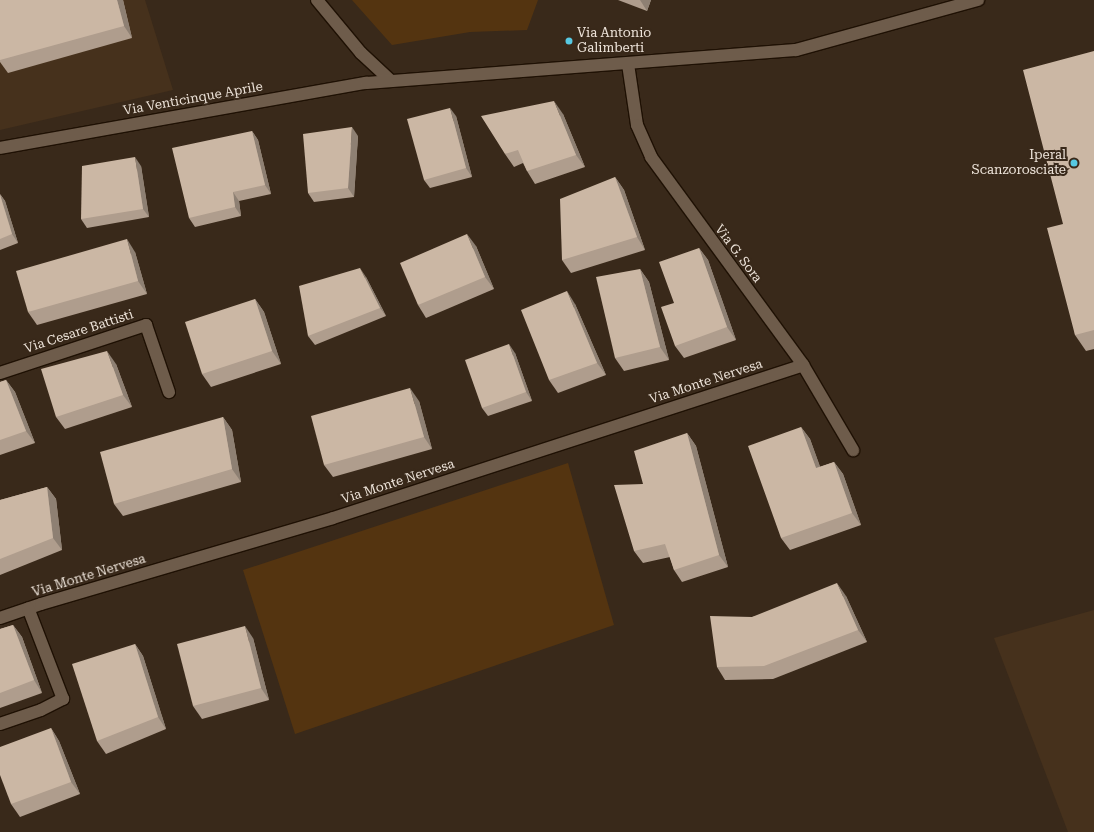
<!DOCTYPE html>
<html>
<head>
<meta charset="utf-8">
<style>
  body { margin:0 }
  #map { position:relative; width:1094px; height:832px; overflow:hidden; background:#39291a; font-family:"Roboto Serif",serif }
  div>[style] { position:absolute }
  .built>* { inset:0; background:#46311c }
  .green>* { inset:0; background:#543410 }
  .roads { filter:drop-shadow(1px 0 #1f1104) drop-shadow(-1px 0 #1f1104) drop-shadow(0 1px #1f1104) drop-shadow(0 -1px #1f1104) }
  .minor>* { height:12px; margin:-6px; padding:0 6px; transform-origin:6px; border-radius:6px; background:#6e5c4b }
  .wall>* { inset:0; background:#af9d8d }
  .shaded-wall>* { inset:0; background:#8e8073 }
  .building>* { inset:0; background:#cbb7a4 }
  .dots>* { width:11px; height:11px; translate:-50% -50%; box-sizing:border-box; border:2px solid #39291a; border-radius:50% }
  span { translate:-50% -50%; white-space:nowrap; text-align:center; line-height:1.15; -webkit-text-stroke:4px #39291a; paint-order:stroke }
  .poi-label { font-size:13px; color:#ede3d9 }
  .left { translate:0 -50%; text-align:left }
  .right { translate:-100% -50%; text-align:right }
  .street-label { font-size:13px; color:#ede3d9 }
</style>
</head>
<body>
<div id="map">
  <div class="built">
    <i style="clip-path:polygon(0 0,145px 0,173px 90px,0 130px)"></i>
    <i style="clip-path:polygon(1094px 610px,1094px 832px,1068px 832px,994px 638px)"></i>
  </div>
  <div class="green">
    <i style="clip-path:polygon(352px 0,538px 0,527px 30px,470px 32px,392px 45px)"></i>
    <i style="clip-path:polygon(568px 463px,614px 625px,295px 734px,243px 570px)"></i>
  </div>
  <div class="roads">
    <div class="minor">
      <i style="left:317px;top:0;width:69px;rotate:50.3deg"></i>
      <i style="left:361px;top:53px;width:41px;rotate:43deg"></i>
      <i style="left:628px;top:64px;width:62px;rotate:81.6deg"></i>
      <i style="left:637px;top:125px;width:35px;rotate:66deg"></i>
      <i style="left:651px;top:157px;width:258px;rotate:53.8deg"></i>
      <i style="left:803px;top:365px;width:99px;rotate:59.5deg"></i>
      <i style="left:0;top:148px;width:372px;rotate:-10.1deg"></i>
      <i style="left:366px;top:83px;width:431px;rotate:-4.4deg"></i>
      <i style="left:796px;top:50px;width:189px;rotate:-15.4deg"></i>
      <i style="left:0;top:373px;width:154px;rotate:-18.2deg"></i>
      <i style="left:146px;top:325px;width:71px;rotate:71.1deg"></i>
      <i style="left:0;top:618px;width:43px;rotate:-18.9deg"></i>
      <i style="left:41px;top:604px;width:304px;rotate:-16.4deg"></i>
      <i style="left:333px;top:518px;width:494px;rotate:-18deg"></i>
      <i style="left:0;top:724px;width:43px;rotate:-18.9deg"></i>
      <i style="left:41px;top:710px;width:25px;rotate:-27deg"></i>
      <i style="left:63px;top:699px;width:97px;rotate:-111deg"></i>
    </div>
  </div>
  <div class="wall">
    <i style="clip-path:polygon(0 0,123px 0,132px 38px,8px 73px,0 62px)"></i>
    <i style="clip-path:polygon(618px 0,651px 0,647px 11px)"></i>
    <i style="clip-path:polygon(1094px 51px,1094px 349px,1086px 351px,1075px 335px,1063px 224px)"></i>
    <i style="clip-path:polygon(563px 114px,585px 167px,535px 184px,527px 171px,523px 163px,514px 167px,505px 154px)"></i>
    <i style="clip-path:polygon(456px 116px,472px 177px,430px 188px,424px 180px)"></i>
    <i style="clip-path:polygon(252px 131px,258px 140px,271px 194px,239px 201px,241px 216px,195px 227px,189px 218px)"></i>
    <i style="clip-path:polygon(358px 136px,354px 197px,314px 202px,308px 193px)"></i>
    <i style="clip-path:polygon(141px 166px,149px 217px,87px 228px,81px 219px)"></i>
    <i style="clip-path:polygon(615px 177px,624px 190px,645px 250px,571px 273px,562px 260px)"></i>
    <i style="clip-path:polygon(0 194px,5px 201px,18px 243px,0 250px)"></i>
    <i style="clip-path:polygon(476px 246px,494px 289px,426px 318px,418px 305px)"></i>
    <i style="clip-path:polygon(699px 248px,708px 260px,736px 340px,684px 358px,675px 346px,674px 303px)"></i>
    <i style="clip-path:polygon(135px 252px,147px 294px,37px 325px,28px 312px)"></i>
    <i style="clip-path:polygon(640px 269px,649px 282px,669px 360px,624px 371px,615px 358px)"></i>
    <i style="clip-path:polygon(366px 277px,386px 316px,315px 345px,308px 336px)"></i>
    <i style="clip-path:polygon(255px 299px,264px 312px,281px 364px,211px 387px,202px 374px)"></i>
    <i style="clip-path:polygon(575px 304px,606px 375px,558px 393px,549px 380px)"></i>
    <i style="clip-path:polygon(515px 353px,532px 401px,488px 416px,482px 408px)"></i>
    <i style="clip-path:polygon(116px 364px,132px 407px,65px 429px,56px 417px)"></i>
    <i style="clip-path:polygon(6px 380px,15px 392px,35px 443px,0 455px,0 382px)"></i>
    <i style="clip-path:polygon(419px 401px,432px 449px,333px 477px,324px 465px)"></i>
    <i style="clip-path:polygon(223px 417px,232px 430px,241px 482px,123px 516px,114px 504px)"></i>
    <i style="clip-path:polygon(801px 427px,810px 439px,820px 467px,834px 462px,843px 474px,861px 525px,790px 550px,781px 538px)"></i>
    <i style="clip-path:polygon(687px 433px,696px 446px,728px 567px,682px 582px,674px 570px,670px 557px,643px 563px,634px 551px,643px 484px)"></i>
    <i style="clip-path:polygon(47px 487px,56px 499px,62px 550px,0 575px,0 500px)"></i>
    <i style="clip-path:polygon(846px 596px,867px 642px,773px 679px,725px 680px,717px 667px,752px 617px)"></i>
    <i style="clip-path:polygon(13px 625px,22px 637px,42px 693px,0 708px,0 629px)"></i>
    <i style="clip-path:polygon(253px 638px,269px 700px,202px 719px,193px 706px)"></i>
    <i style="clip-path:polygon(135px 644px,143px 656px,166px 729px,106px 754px,97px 741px)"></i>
    <i style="clip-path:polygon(51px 728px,59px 741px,80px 794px,20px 817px,11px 804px)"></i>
  </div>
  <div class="shaded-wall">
    <i style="clip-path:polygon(117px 0,123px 0,132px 38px,124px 26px)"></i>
    <i style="clip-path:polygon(640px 0,651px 0,647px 11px)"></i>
    <i style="clip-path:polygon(554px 101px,563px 114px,585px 167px,576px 155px)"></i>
    <i style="clip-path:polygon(450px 108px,456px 116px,472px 177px,466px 168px)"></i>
    <i style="clip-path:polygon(352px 127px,358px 136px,354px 197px,348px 188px)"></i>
    <i style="clip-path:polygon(252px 131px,258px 140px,271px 194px,265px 185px)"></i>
    <i style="clip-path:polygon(135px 157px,141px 166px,149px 217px,143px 209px)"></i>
    <i style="clip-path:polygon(615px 177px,624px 190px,645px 250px,637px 237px)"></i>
    <i style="clip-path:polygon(233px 192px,239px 201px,241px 216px,235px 207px)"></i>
    <i style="clip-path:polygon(0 194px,5px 201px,18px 243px,12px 234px)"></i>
    <i style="clip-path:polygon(467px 234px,476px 246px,494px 289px,485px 277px)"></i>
    <i style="clip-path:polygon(127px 239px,135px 252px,147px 294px,138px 281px)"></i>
    <i style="clip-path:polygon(699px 248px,708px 260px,736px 340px,727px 327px)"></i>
    <i style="clip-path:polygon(360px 268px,366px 277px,386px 316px,380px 308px)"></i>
    <i style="clip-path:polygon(640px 269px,649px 282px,669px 360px,660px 347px)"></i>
    <i style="clip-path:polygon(567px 291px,575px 304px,606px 375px,597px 363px)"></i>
    <i style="clip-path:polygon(255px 299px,264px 312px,281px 364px,272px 351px)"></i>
    <i style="clip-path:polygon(509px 344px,515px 353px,532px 401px,526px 392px)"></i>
    <i style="clip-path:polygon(107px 351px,116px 364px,132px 407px,123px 395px)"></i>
    <i style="clip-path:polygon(6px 380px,15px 392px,35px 443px,26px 431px)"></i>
    <i style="clip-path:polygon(410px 388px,419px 401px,432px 449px,424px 437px)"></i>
    <i style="clip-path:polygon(223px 417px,232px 430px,241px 482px,232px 469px)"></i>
    <i style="clip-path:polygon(801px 427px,810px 439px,825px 480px,816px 468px)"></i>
    <i style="clip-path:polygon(687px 433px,696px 446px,728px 567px,719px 555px)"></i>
    <i style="clip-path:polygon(834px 462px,843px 474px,861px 525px,852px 513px)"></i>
    <i style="clip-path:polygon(47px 487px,56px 499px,62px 550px,53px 538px)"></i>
    <i style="clip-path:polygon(837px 583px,846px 596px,867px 642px,858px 630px)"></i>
    <i style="clip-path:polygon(13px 625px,22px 637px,42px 693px,34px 680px)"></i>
    <i style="clip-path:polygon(245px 626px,253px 638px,269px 700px,261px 688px)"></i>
    <i style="clip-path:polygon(135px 644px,143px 656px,166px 729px,158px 717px)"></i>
    <i style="clip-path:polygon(51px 728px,59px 741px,80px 794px,71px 782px)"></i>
  </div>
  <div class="building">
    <i style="clip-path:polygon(0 0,117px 0,124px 26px,0 60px)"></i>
    <i style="clip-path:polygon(1094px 51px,1094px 330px,1075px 335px,1047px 228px,1063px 224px,1023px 70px)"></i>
    <i style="clip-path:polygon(554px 101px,576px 155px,527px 171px,518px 150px,505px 154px,481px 116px)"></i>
    <i style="clip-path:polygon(450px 108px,466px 168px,424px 180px,407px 119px)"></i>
    <i style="clip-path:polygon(352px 127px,348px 188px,308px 193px,303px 134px)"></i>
    <i style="clip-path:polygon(252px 131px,265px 185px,233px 192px,235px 207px,189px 218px,172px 148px)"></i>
    <i style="clip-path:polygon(135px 157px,143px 209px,81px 219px,82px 166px)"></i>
    <i style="clip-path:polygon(615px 177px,637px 237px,562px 260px,560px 199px)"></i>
    <i style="clip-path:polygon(0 195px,12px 234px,0 239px)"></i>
    <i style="clip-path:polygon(467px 234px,485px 277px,418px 305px,400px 263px)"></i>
    <i style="clip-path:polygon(127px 239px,138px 281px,28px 312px,16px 271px)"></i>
    <i style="clip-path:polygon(699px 248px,727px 327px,675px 346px,661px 307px,674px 303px,659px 262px)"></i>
    <i style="clip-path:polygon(360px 268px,380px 308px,308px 336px,299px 286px)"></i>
    <i style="clip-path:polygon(640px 269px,660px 347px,615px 358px,596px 277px)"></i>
    <i style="clip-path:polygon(567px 291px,597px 363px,549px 380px,521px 310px)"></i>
    <i style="clip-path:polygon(255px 299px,272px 351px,202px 374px,185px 322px)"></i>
    <i style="clip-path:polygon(509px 344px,526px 392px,482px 408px,465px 360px)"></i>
    <i style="clip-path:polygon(107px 351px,123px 395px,56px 417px,41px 369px)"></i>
    <i style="clip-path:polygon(6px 380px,26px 431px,0 440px,0 382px)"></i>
    <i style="clip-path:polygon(410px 388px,424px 437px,324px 465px,311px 416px)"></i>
    <i style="clip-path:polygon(223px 417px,232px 469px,114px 504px,100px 452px)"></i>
    <i style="clip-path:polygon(801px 427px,816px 468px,834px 462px,852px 513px,781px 538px,748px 446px)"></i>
    <i style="clip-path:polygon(687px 433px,719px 555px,674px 570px,665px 544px,634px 551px,614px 485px,643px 484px,634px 451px)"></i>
    <i style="clip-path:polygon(47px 487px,53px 538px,0 559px,0 500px)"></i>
    <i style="clip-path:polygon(837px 583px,858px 630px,764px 666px,717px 667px,710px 616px,752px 617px)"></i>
    <i style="clip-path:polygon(13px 625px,34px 680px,0 693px,0 629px)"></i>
    <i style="clip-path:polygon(245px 626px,261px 688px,193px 706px,177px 644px)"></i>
    <i style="clip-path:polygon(135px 644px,158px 717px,97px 741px,72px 664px)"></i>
    <i style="clip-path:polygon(51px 728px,71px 782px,11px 804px,0 775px,0 747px)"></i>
  </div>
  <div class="dots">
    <i style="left:569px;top:41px;background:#57c9e2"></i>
    <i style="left:1074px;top:163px;background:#57c9e2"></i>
  </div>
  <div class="poi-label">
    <span class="left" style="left:577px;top:41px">Via Antonio<br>Galimberti</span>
    <span class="right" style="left:1066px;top:163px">Iperal<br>Scanzorosciate</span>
  </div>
  <div class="street-label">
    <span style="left:193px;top:99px;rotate:-10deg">Via Venticinque Aprile</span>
    <span style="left:738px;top:254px;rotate:53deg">Via G. Sora</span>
    <span style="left:79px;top:332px;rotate:-18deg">Via Cesare Battisti</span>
    <span style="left:706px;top:382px;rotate:-18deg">Via Monte Nervesa</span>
    <span style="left:398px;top:482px;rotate:-18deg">Via Monte Nervesa</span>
    <span style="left:89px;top:576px;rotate:-17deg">Via Monte Nervesa</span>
  </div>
</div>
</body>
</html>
